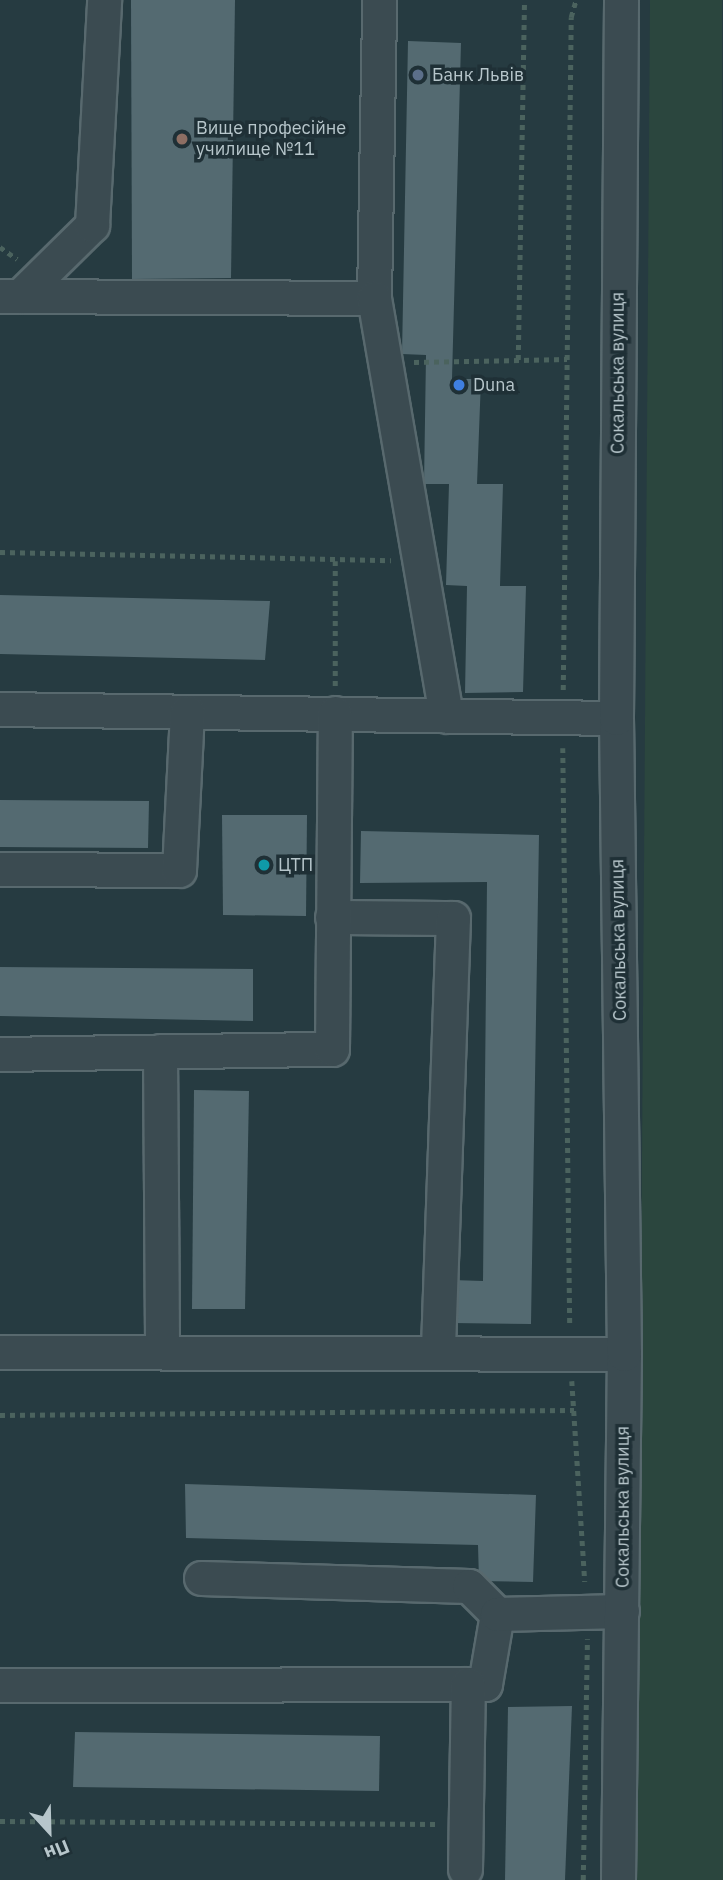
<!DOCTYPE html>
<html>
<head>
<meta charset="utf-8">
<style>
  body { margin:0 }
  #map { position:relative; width:723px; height:1880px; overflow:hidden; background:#263b41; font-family:"IBM Plex Sans",sans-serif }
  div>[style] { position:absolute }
  .green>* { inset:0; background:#2b463e }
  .building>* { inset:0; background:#546a71 }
  .path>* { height:4.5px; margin-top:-2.25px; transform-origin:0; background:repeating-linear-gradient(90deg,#4b635e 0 5px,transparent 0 10px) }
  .roads { filter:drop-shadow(2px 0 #58696e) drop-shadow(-2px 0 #58696e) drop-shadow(0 2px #58696e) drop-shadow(0 -2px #58696e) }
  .minor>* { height:33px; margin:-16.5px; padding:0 16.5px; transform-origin:16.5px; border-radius:16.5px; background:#3b4b51 }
  .dots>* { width:19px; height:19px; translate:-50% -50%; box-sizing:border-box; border:4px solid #1f3036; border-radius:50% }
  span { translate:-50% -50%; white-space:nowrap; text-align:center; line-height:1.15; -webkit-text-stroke:7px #1f3036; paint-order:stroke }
  .poi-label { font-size:18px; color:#b7c6cb }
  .left { translate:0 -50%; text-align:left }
  .street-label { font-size:18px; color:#b7c6cb }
  .north { position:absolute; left:14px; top:1796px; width:70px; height:70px; -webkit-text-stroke:5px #1f3036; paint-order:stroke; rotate:158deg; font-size:19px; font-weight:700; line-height:28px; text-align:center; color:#b7c6cb }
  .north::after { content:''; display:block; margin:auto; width:24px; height:32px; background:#b7c6cb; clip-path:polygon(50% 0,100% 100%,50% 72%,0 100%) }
</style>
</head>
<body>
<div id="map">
  <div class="green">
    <i style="clip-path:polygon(650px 0,722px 0,723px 1880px,637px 1880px)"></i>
  </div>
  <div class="building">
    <i style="clip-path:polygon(131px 0,235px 0,231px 278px,132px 279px)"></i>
    <i style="clip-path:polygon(408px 41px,461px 43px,452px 379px,481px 379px,477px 484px,503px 484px,500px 586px,526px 586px,523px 692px,465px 693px,467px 586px,446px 585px,449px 484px,424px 484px,426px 355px,402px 354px)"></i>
    <i style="clip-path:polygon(0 595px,270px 601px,265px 660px,0 654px)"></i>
    <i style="clip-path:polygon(0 800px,149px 801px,148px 848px,0 847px)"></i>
    <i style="clip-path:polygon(222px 815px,307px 815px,306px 916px,223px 915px)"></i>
    <i style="clip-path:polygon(361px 831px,539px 835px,531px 1324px,452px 1323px,452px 1280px,483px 1281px,487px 882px,360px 883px)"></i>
    <i style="clip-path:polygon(0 967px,253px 969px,253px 1021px,0 1016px)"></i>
    <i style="clip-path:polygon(194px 1090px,249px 1091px,245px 1309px,192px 1309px)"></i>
    <i style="clip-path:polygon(185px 1484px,536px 1495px,533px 1582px,479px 1581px,478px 1545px,186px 1538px)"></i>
    <i style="clip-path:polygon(572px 1706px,565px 1880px,505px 1880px,508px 1707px)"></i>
    <i style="clip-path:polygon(75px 1732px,380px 1736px,379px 1791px,73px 1787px)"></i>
  </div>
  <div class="path">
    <i style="left:0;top:247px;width:21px;rotate:35deg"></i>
    <i style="left:518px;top:360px;width:360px;rotate:-89deg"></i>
    <i style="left:414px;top:362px;width:153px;rotate:-1.1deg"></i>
    <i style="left:0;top:552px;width:391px;rotate:1.2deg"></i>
    <i style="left:335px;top:686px;width:125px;rotate:-90deg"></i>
    <i style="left:563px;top:690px;width:673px;rotate:-89.32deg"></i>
    <i style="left:571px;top:17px;width:18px;rotate:-74deg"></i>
    <i style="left:563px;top:748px;width:579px;rotate:89.31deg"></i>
    <i style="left:572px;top:1381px;width:201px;rotate:86.3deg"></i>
    <i style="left:0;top:1415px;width:574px;rotate:-0.5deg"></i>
    <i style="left:0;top:1821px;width:437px;rotate:0.4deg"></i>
    <i style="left:583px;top:1880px;width:241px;rotate:-89deg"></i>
  </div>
  <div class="roads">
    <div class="minor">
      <i style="left:21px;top:295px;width:100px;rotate:-44.6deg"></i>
      <i style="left:92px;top:225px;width:225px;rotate:-86.9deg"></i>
      <i style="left:0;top:296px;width:374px;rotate:0.3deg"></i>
      <i style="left:374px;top:298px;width:298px;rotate:-89deg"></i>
      <i style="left:374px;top:298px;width:424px;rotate:80.2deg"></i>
      <i style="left:0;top:709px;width:616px;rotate:0.84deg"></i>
      <i style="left:0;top:869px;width:179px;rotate:0.3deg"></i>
      <i style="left:179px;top:870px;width:158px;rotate:-87.1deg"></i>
      <i style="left:332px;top:917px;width:121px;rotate:0.5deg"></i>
      <i style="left:453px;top:918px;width:434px;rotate:92deg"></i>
      <i style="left:160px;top:1051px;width:298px;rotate:89.6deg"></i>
      <i style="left:0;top:1054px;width:332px;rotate:-0.9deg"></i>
      <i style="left:332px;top:1049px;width:336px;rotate:-89.5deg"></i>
      <i style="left:0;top:1352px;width:624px;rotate:0.18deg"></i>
      <i style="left:201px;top:1578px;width:268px;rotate:1.7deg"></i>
      <i style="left:469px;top:1586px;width:40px;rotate:45deg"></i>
      <i style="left:0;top:1685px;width:485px;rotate:-0.1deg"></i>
      <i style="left:485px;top:1684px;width:71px;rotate:-80.3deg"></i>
      <i style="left:497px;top:1614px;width:125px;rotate:-1.4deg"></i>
      <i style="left:465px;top:1869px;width:185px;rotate:-89.1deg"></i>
      <i style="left:618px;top:1880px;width:526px;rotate:-89.35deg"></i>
      <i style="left:624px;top:1354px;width:636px;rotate:-90.72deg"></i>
      <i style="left:616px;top:718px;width:718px;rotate:-89.6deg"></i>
    </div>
  </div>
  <div class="dots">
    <i style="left:418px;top:75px;background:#5c6f8a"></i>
    <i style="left:182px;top:139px;background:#8d6e63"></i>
    <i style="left:459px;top:385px;background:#3f7fe0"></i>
    <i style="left:264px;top:865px;background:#0f9aa8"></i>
  </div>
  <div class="poi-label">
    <span class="left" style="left:432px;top:75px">Банк Львів</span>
    <span class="left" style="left:196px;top:139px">Вище професійне<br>училище №11</span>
    <span class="left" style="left:473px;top:385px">Duna</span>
    <span class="left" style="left:278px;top:865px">ЦТП</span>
  </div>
  <div class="street-label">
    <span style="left:618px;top:373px;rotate:-90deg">Сокальська вулиця</span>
    <span style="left:619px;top:940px;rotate:-91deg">Сокальська вулиця</span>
    <span style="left:623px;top:1507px;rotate:-90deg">Сокальська вулиця</span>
  </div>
  <div class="north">Пн</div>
</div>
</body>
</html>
